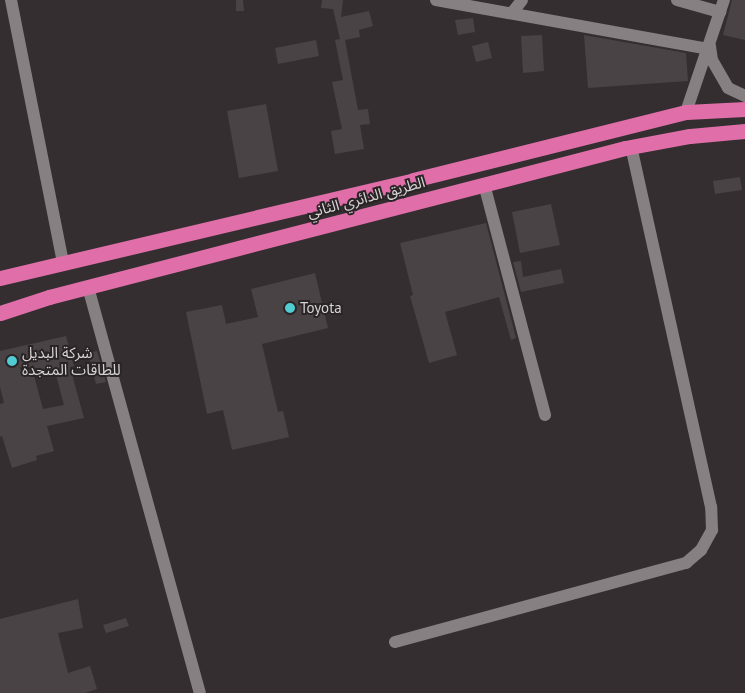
<!DOCTYPE html>
<html>
<head>
<meta charset="utf-8">
<style>
  body { margin:0 }
  #map { position:relative; width:745px; height:693px; overflow:hidden; background:#342e30; font-family:"PT Sans","Noto Sans Arabic",sans-serif }
  div>[style] { position:absolute }
  .building>* { inset:0; background:#494346 }
  .minor>* { height:12px; margin:-6px; padding:0 6px; transform-origin:6px; border-radius:6px; background:#878083 }
  .highway>* { height:15px; margin:-7.5px; padding:0 7.5px; transform-origin:7.5px; border-radius:7.5px; background:#e06fa9 }
  .dots>* { width:14px; height:14px; translate:-50% -50%; box-sizing:border-box; border:2px solid #2a2426; border-radius:50% }
  span { translate:-50% -50%; white-space:nowrap; text-align:center; line-height:1.15; -webkit-text-stroke:4px #2a2426; paint-order:stroke }
  .street-label { font-size:15px; color:#d6d3d4 }
  .poi-label { font-size:15px; color:#d6d3d4 }
  .left { translate:0 -50%; text-align:left }
</style>
</head>
<body>
<div id="map">
  <div class="building">
    <i style="clip-path:polygon(236px 0,243px 0,244px 11px,236px 11px)"></i>
    <i style="clip-path:polygon(322px 0,343px 0,341px 17px,369px 11px,373px 26px,359px 30px,360px 37px,345px 40px,358px 110px,368px 109px,370px 124px,360px 125px,364px 149px,335px 154px,331px 131px,342px 129px,332px 82px,343px 80px,335px 40px,340px 39px,333px 9px,321px 8px)"></i>
    <i style="clip-path:polygon(732px 0,745px 0,745px 40px,723px 35px)"></i>
    <i style="clip-path:polygon(473px 18px,475px 32px,458px 35px,455px 20px)"></i>
    <i style="clip-path:polygon(542px 35px,544px 71px,523px 73px,521px 36px)"></i>
    <i style="clip-path:polygon(584px 35px,686px 53px,688px 81px,588px 88px)"></i>
    <i style="clip-path:polygon(316px 40px,319px 56px,278px 64px,275px 48px)"></i>
    <i style="clip-path:polygon(488px 42px,492px 58px,476px 62px,472px 46px)"></i>
    <i style="clip-path:polygon(266px 104px,278px 171px,239px 178px,227px 111px)"></i>
    <i style="clip-path:polygon(740px 177px,742px 190px,715px 194px,713px 181px)"></i>
    <i style="clip-path:polygon(551px 204px,560px 245px,520px 253px,512px 212px)"></i>
    <i style="clip-path:polygon(486px 223px,516px 338px,511px 340px,499px 297px,445px 312px,457px 355px,429px 363px,410px 296px,413px 295px,400px 243px)"></i>
    <i style="clip-path:polygon(521px 261px,523px 277px,561px 269px,564px 283px,521px 292px,513px 262px)"></i>
    <i style="clip-path:polygon(315px 273px,328px 328px,262px 344px,278px 412px,283px 411px,289px 437px,232px 450px,223px 410px,207px 414px,186px 312px,222px 305px,226px 324px,258px 317px,251px 289px)"></i>
    <i style="clip-path:polygon(evenodd,66px 336px,74px 366px,70px 367px,84px 418px,47px 426px,54px 451px,36px 456px,37px 460px,12px 468px,2px 436px,0 437px,0 404px,4px 403px,0 387px,0 351px,66px 336px,55px 371px,64px 405px,43px 409px,34px 376px,55px 371px)"></i>
    <i style="clip-path:polygon(97px 351px,106px 382px,96px 384px,88px 353px)"></i>
    <i style="clip-path:polygon(78px 599px,83px 628px,58px 633px,68px 673px,90px 666px,97px 689px,85px 693px,0 693px,0 619px)"></i>
    <i style="clip-path:polygon(126px 618px,129px 626px,106px 633px,103px 625px)"></i>
  </div>
  <div class="minor">
    <i style="left:11px;top:0;width:267px;rotate:78.8deg"></i>
    <i style="left:436px;top:0;width:275px;rotate:10.2deg"></i>
    <i style="left:677px;top:0;width:45px;rotate:15.6deg"></i>
    <i style="left:512px;top:13px;width:16px;rotate:-52deg"></i>
    <i style="left:710px;top:46px;width:14px;rotate:82deg"></i>
    <i style="left:712px;top:60px;width:32px;rotate:60deg"></i>
    <i style="left:728px;top:88px;width:19px;rotate:25deg"></i>
    <i style="left:686px;top:112px;width:118px;rotate:-71.3deg"></i>
    <i style="left:484px;top:184px;width:239px;rotate:75.2deg"></i>
    <i style="left:88px;top:287px;width:421px;rotate:74.6deg"></i>
    <i style="left:395px;top:642px;width:302px;rotate:-15.2deg"></i>
    <i style="left:686px;top:563px;width:20px;rotate:-41deg"></i>
    <i style="left:701px;top:550px;width:23px;rotate:-61deg"></i>
    <i style="left:712px;top:530px;width:23px;rotate:-92deg"></i>
    <i style="left:711px;top:507px;width:369px;rotate:-102.5deg"></i>
  </div>
  <div class="highway">
    <i style="left:0;top:278px;width:424px;rotate:-13.3deg"></i>
    <i style="left:413px;top:180px;width:281px;rotate:-14deg"></i>
    <i style="left:686px;top:112px;width:59px;rotate:-2.9deg"></i>
    <i style="left:0;top:313px;width:52px;rotate:-18.1deg"></i>
    <i style="left:49px;top:297px;width:595px;rotate:-14.5deg"></i>
    <i style="left:625px;top:148px;width:66px;rotate:-10.5deg"></i>
    <i style="left:690px;top:136px;width:55px;rotate:-5.2deg"></i>
  </div>
  <div class="dots">
    <i style="left:290px;top:308px;background:#51ccd2"></i>
    <i style="left:12px;top:361px;background:#51ccd2"></i>
  </div>
  <div class="street-label">
    <span style="left:366px;top:197px;rotate:-15deg">الطريق الدائري الثاني</span>
  </div>
  <div class="poi-label">
    <span class="left" style="left:300px;top:308px">Toyota</span>
    <span class="left" style="left:22px;top:361px">شركة البديل<br>للطاقات المتجدة</span>
  </div>
</div>
</body>
</html>
